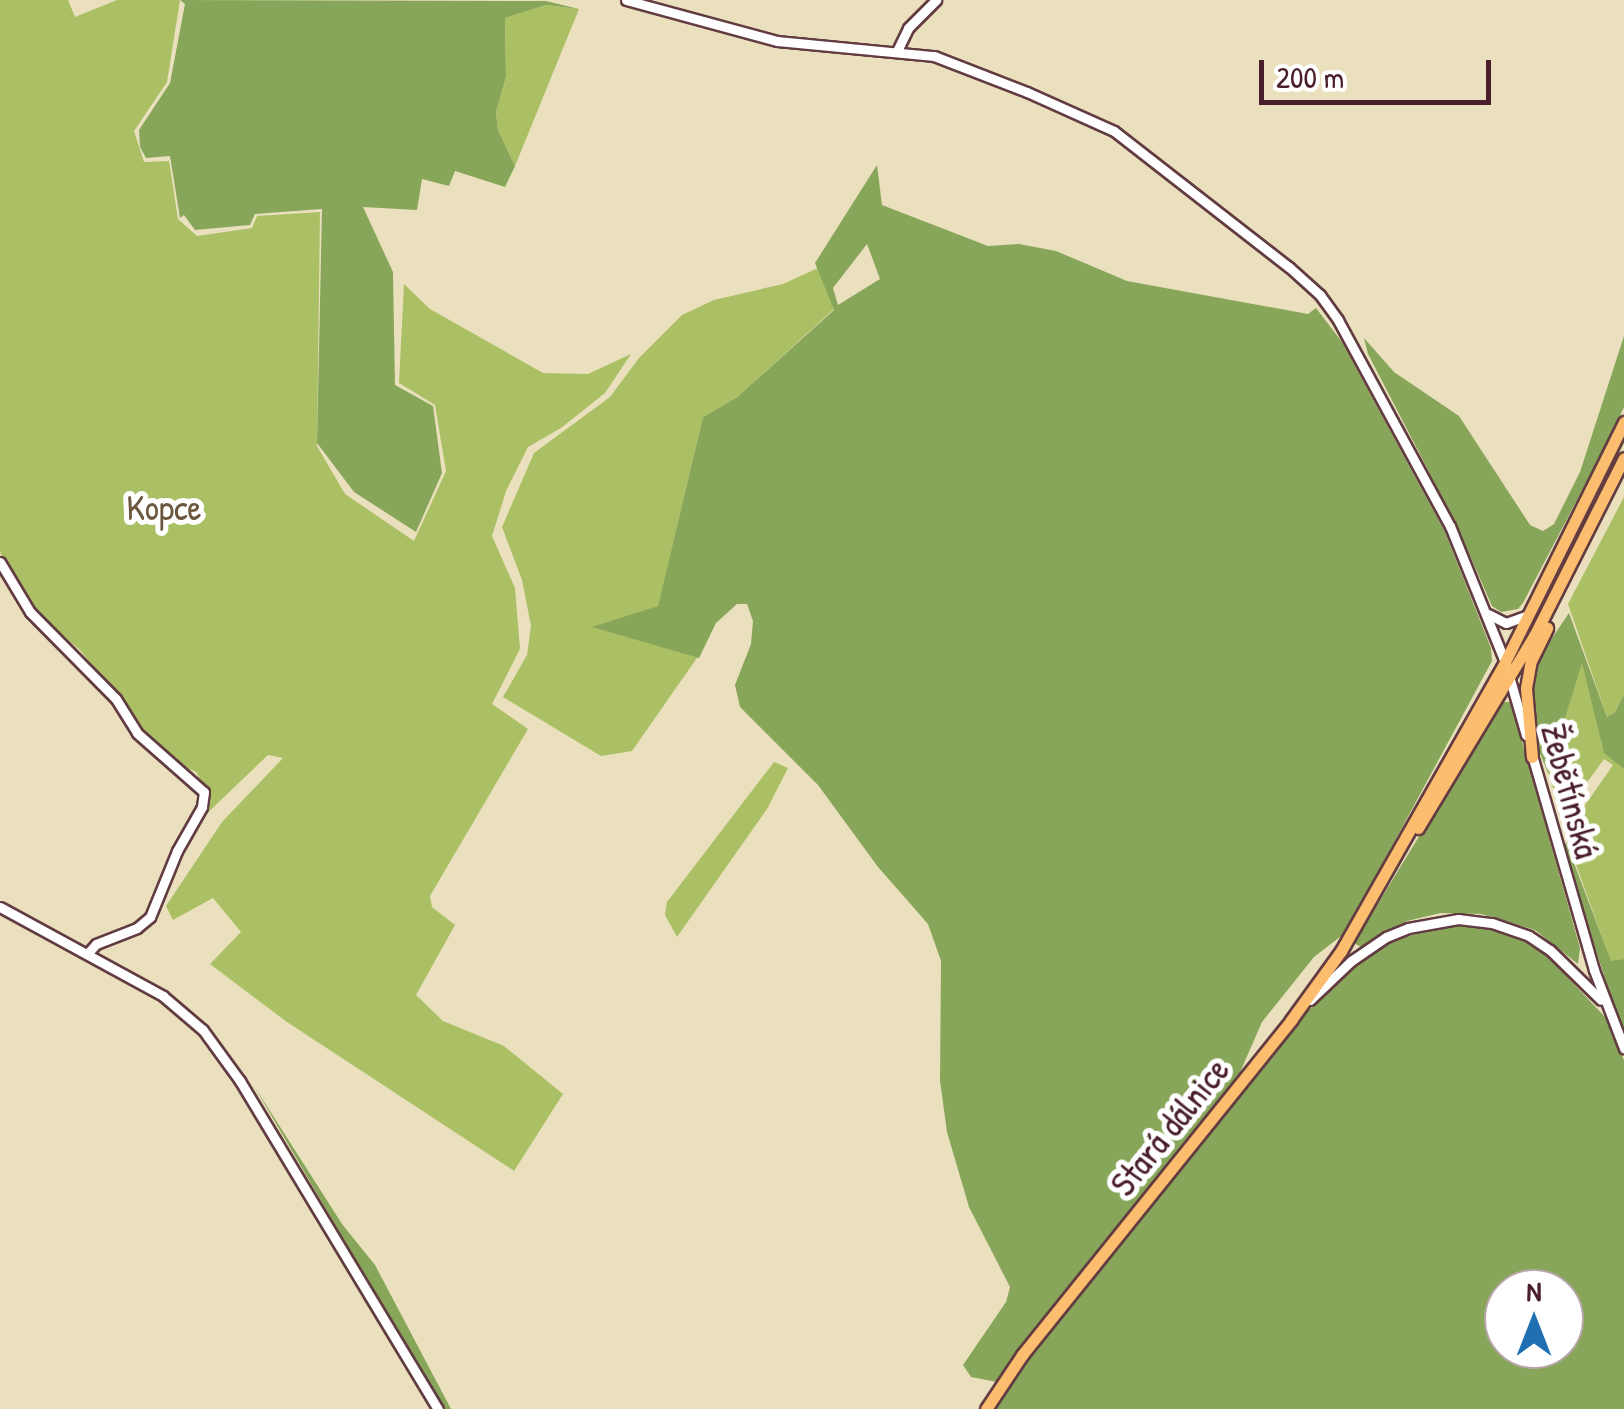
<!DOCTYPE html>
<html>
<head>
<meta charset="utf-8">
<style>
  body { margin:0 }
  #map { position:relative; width:1624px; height:1409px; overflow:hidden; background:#eae0bd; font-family:"Patrick Hand",sans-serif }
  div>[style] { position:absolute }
  .green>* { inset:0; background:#abc065 }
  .forest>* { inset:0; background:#88a65a }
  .roads { filter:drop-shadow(2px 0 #623c41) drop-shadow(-2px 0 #623c41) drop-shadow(0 2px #623c41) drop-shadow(0 -2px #623c41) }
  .minor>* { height:9px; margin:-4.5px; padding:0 4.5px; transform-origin:4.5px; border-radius:4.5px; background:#fff }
  .major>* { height:11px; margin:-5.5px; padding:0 5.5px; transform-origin:5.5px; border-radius:5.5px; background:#fcbd6f }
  span { translate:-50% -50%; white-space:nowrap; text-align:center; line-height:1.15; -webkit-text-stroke:10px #fff; paint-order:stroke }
  .park-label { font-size:35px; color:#6c573f }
  .street-label { font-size:35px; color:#4a1f2b }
  .north { position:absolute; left:1484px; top:1269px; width:100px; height:100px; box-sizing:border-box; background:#fff; border:2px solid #b7a5aa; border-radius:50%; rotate:0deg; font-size:28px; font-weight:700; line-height:40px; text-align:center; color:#4a1f2b }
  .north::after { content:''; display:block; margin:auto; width:35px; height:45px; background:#1f6fb2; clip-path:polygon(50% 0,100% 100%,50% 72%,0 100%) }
  .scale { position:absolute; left:1259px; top:60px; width:232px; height:45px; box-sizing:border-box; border:5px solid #4a1f2b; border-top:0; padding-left:12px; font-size:30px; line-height:35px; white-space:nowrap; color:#4a1f2b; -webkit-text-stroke:8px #fff; paint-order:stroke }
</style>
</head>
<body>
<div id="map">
  <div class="green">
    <i style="clip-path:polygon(0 0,68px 0,75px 17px,117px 0,180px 0,167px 82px,134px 131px,144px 162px,169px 161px,178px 219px,197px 236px,252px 228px,257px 216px,320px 212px,317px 446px,345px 494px,414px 541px,446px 471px,435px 405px,399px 383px,404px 284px,430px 309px,543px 373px,588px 374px,631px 354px,605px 393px,561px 428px,528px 447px,506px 491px,492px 536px,515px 588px,520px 649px,492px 704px,528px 729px,430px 896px,432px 907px,455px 925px,416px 995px,443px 1021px,504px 1046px,563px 1094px,514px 1171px,287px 1022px,210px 964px,241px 932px,213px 898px,173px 920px,166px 906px,222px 822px,283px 758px,268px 755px,198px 822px,209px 794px,196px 772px,176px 763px,138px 728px,141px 725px,80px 650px,31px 609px,4px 565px,0 551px)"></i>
    <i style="clip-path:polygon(546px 5px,579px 9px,515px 166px,498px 130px,496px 112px,506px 77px,505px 18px)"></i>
    <i style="clip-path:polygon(818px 268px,834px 309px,736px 398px,703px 417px,658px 607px,595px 627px,699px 655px,632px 751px,601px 756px,503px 697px,527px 655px,531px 626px,522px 580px,502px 527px,534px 453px,610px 397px,639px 358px,682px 315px,714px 300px,783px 284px)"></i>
    <i style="clip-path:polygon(1624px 433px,1624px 443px,1568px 561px,1518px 651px)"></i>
    <i style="clip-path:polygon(1624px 497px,1624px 694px,1615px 712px,1607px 717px,1568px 604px)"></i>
    <i style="clip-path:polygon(1582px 661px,1601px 728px,1601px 744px,1624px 769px,1624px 959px,1611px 962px,1565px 834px,1613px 765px,1604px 759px,1567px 810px,1564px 821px,1548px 773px)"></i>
    <i style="clip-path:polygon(774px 762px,788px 768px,767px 809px,677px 937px,665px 915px,667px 902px)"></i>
  </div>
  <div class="forest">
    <i style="clip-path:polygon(180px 0,546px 1px,579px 9px,546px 5px,505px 18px,506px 77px,496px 112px,498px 130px,515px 166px,505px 187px,455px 171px,449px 186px,422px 179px,417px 210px,363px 207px,393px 272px,395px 385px,433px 406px,442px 473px,416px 532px,354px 492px,317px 443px,322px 209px,255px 214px,250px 225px,195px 230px,184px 215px,180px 218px,170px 156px,146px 158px,140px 147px,139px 130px,170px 83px,185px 4px)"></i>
    <i style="clip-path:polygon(evenodd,877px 165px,882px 205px,988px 246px,1019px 244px,1056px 251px,1127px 281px,1308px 314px,1316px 308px,1342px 342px,1445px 532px,1491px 648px,1492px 661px,1345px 933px,1314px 957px,1262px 1022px,1238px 1077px,997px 1382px,971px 1377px,963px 1365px,1006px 1302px,1010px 1287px,969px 1207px,947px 1132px,940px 1081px,941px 961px,928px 924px,878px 867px,818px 785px,740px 707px,735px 685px,751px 644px,753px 621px,747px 604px,737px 604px,716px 623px,699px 658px,592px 627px,658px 606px,703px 417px,736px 398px,834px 310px,815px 263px,877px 165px,867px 244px,880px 279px,838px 305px,833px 288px,867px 244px)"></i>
    <i style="clip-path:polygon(1624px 336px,1624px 407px,1614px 429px,1523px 603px,1518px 609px,1501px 612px,1492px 606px,1457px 526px,1368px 354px,1364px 338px,1394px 372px,1459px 416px,1530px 525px,1543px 531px,1554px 524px,1580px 472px)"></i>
    <i style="clip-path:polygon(1569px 613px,1607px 717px,1615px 712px,1624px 694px,1624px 769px,1604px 753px,1582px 663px,1548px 773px,1539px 751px,1531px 688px,1536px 662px)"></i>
    <i style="clip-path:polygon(1501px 702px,1511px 702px,1580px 948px,1578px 964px,1535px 930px,1481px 914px,1441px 913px,1407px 921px,1361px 947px,1354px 943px)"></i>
    <i style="clip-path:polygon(1566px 842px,1611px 961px,1624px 959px,1624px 1035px,1563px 852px)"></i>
    <i style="clip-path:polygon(evenodd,1443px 926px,1483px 927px,1512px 935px,1546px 954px,1605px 1017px,1624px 1060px,1624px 1409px,993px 1409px,1027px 1359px,1295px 1024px,1355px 965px,1389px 942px,1443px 926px,1504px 1289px,1564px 1289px,1564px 1349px,1504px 1349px,1504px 1289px)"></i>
    <i style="clip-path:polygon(254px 1086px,342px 1224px,375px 1265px,451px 1409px,444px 1409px,433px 1392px)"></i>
  </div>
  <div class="roads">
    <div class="minor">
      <i style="left:626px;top:0;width:156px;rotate:15.2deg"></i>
      <i style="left:777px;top:41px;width:158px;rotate:5.5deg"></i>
      <i style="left:934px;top:56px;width:100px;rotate:21.2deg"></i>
      <i style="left:1027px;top:92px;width:95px;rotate:24.1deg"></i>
      <i style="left:1114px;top:131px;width:222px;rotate:37.9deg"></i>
      <i style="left:1289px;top:267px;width:42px;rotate:42.1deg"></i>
      <i style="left:1320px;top:295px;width:31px;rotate:54deg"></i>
      <i style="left:1338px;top:320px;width:234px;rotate:61.5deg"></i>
      <i style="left:1450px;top:526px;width:147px;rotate:68deg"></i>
      <i style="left:1505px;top:662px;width:76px;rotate:74deg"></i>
      <i style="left:897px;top:51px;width:25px;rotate:-64deg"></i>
      <i style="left:908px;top:28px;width:40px;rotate:-45deg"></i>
      <i style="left:0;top:562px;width:58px;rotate:59deg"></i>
      <i style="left:30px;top:612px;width:122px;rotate:45.3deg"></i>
      <i style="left:116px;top:699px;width:40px;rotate:58deg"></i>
      <i style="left:137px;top:733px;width:89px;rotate:41.4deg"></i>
      <i style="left:204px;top:792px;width:15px;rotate:98deg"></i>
      <i style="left:202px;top:807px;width:51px;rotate:119.6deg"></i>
      <i style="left:177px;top:851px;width:71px;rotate:112.2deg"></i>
      <i style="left:150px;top:917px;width:17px;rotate:140deg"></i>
      <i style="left:137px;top:928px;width:44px;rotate:158.7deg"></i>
      <i style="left:96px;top:944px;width:13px;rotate:132deg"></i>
      <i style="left:1488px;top:614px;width:20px;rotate:27deg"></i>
      <i style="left:1506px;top:623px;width:23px;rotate:-20deg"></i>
      <i style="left:1532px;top:755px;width:224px;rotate:73.9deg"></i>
      <i style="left:1594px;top:970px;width:84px;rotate:69deg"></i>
      <i style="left:0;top:907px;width:186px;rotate:28.6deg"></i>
      <i style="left:163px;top:996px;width:52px;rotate:40.4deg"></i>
      <i style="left:203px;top:1030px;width:63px;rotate:54deg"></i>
      <i style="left:240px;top:1081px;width:383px;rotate:58.9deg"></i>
      <i style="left:1310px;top:1000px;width:57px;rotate:-43.6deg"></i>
      <i style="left:1351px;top:961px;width:42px;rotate:-34.4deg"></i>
      <i style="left:1386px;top:937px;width:24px;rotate:-22deg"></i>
      <i style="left:1408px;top:928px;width:51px;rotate:-10.2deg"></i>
      <i style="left:1458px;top:919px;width:34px;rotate:7deg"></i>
      <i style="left:1492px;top:923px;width:39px;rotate:19deg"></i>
      <i style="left:1529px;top:936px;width:25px;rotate:34deg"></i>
      <i style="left:1550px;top:950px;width:71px;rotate:44.4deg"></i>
    </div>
    <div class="major">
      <i style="left:1532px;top:757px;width:69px;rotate:-95deg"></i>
      <i style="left:1526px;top:688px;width:27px;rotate:-80deg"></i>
      <i style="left:1531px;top:661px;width:37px;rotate:-64deg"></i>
      <i style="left:1418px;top:828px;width:224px;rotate:-58.9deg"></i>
      <i style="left:1534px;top:636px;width:199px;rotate:-63.2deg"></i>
      <i style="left:986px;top:1409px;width:65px;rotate:-56.3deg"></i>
      <i style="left:1022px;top:1355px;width:430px;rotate:-51.2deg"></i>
      <i style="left:1291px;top:1020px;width:85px;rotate:-54.1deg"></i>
      <i style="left:1341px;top:951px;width:332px;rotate:-60.4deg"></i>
      <i style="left:1505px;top:662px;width:268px;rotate:-63.6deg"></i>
    </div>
  </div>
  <div class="park-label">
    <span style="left:164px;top:508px">Kopce</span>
  </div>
  <div class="street-label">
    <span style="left:1570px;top:791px;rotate:75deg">Žebětínská</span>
    <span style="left:1170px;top:1127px;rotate:-51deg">Stará dálnice</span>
  </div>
  <div class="north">N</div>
  <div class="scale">200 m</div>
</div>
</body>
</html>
